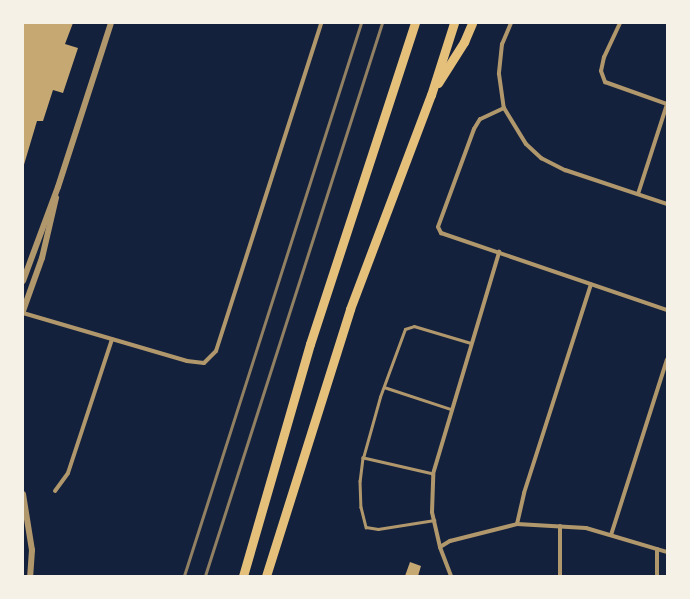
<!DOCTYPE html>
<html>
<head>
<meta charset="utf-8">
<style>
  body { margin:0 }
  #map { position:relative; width:690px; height:599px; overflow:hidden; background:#14213d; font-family:"Open Sans",sans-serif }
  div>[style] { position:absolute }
  .building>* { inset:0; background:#c6a872 }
  .service>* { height:2.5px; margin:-1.25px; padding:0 1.25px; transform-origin:1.25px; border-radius:1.25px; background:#b1986c }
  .minor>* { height:4px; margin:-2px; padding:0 2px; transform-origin:2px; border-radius:2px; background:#b1986c }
  .tertiary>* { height:6px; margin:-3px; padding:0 3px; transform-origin:3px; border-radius:3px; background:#b1986c }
  .motorway>* { height:9px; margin:-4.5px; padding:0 4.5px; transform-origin:4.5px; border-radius:4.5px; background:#e5c07b }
  .rail>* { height:2.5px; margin:-1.25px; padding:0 1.25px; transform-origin:1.25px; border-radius:1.25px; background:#918062 }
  span { translate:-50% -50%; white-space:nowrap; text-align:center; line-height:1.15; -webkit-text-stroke:3px #f6f1e7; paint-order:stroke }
  .frame { position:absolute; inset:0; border:24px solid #f6f1e7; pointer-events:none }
</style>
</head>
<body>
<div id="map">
  <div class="building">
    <i style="clip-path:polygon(23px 23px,73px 23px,65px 44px,78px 48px,63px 93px,53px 90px,43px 121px,37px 121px,23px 168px)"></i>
    <i style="clip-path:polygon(410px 562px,421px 566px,418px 576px,405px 576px)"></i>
  </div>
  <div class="service">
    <i style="left:384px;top:387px;width:71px;rotate:18.2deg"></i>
    <i style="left:363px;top:458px;width:63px;rotate:-74.4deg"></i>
    <i style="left:380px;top:397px;width:72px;rotate:-69.8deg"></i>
    <i style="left:405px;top:329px;width:9px;rotate:-18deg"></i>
    <i style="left:414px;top:326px;width:59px;rotate:16.6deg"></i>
    <i style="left:433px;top:474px;width:72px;rotate:-167.1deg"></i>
    <i style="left:363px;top:458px;width:23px;rotate:97deg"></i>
    <i style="left:360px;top:481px;width:26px;rotate:88deg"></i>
    <i style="left:361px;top:507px;width:21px;rotate:76deg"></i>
    <i style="left:366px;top:527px;width:12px;rotate:9deg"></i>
    <i style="left:378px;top:529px;width:57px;rotate:-9.1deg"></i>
  </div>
  <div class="minor">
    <i style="left:511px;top:23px;width:23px;rotate:113deg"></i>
    <i style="left:502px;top:44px;width:30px;rotate:96deg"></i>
    <i style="left:499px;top:74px;width:34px;rotate:82deg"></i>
    <i style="left:504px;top:108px;width:42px;rotate:58.6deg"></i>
    <i style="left:526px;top:144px;width:21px;rotate:43deg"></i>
    <i style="left:541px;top:158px;width:27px;rotate:27deg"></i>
    <i style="left:565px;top:170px;width:108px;rotate:18.4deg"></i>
    <i style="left:620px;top:23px;width:38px;rotate:115deg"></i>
    <i style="left:604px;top:57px;width:14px;rotate:102deg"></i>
    <i style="left:601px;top:71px;width:12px;rotate:70deg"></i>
    <i style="left:605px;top:82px;width:66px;rotate:19.5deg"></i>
    <i style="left:504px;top:108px;width:26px;rotate:155deg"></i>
    <i style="left:480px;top:119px;width:12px;rotate:121deg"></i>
    <i style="left:474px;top:129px;width:104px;rotate:110.2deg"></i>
    <i style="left:438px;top:227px;width:7px;rotate:63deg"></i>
    <i style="left:441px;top:233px;width:239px;rotate:18.8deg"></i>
    <i style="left:638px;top:194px;width:95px;rotate:-72.1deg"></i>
    <i style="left:23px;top:313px;width:171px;rotate:16.3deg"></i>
    <i style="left:187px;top:361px;width:17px;rotate:7deg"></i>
    <i style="left:204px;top:363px;width:17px;rotate:-45deg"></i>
    <i style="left:216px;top:351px;width:344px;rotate:-72.2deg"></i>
    <i style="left:55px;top:491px;width:22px;rotate:-54deg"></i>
    <i style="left:68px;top:473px;width:141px;rotate:-71.8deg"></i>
    <i style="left:517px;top:524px;width:32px;rotate:-77deg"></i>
    <i style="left:524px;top:493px;width:219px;rotate:-72.2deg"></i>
    <i style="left:611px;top:535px;width:184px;rotate:-72.3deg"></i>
    <i style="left:440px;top:547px;width:12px;rotate:-31deg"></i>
    <i style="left:450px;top:541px;width:69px;rotate:-14.2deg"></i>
    <i style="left:517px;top:524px;width:69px;rotate:3.3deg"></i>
    <i style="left:586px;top:528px;width:84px;rotate:16.5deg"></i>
    <i style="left:451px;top:576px;width:31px;rotate:-111deg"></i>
    <i style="left:440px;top:547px;width:36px;rotate:-103deg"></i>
    <i style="left:432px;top:512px;width:38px;rotate:-88deg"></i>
    <i style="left:433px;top:474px;width:232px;rotate:-73.4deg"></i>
    <i style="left:560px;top:576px;width:50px;rotate:-90deg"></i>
    <i style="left:657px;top:576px;width:27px;rotate:-90deg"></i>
  </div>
  <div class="tertiary">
    <i style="left:23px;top:281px;width:100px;rotate:-69.6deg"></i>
    <i style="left:58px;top:187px;width:172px;rotate:-72.1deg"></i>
    <i style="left:23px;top:311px;width:56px;rotate:-70.3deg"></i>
    <i style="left:42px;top:258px;width:62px;rotate:-76.9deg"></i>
    <i style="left:23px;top:494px;width:57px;rotate:80.9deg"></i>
    <i style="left:32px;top:550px;width:26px;rotate:94deg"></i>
  </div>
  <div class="motorway">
    <i style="left:438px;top:83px;width:49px;rotate:-57.6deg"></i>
    <i style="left:464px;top:42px;width:21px;rotate:-67deg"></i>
    <i style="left:243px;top:576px;width:241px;rotate:-73.9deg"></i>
    <i style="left:310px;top:344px;width:338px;rotate:-71.9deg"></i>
    <i style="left:266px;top:576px;width:280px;rotate:-72.5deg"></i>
    <i style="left:350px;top:309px;width:229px;rotate:-69.3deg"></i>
    <i style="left:431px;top:95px;width:76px;rotate:-72.3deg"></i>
  </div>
  <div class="rail">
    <i style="left:184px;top:576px;width:581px;rotate:-72.25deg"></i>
    <i style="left:205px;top:576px;width:581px;rotate:-72.25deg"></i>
  </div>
  <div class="frame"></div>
</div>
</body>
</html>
